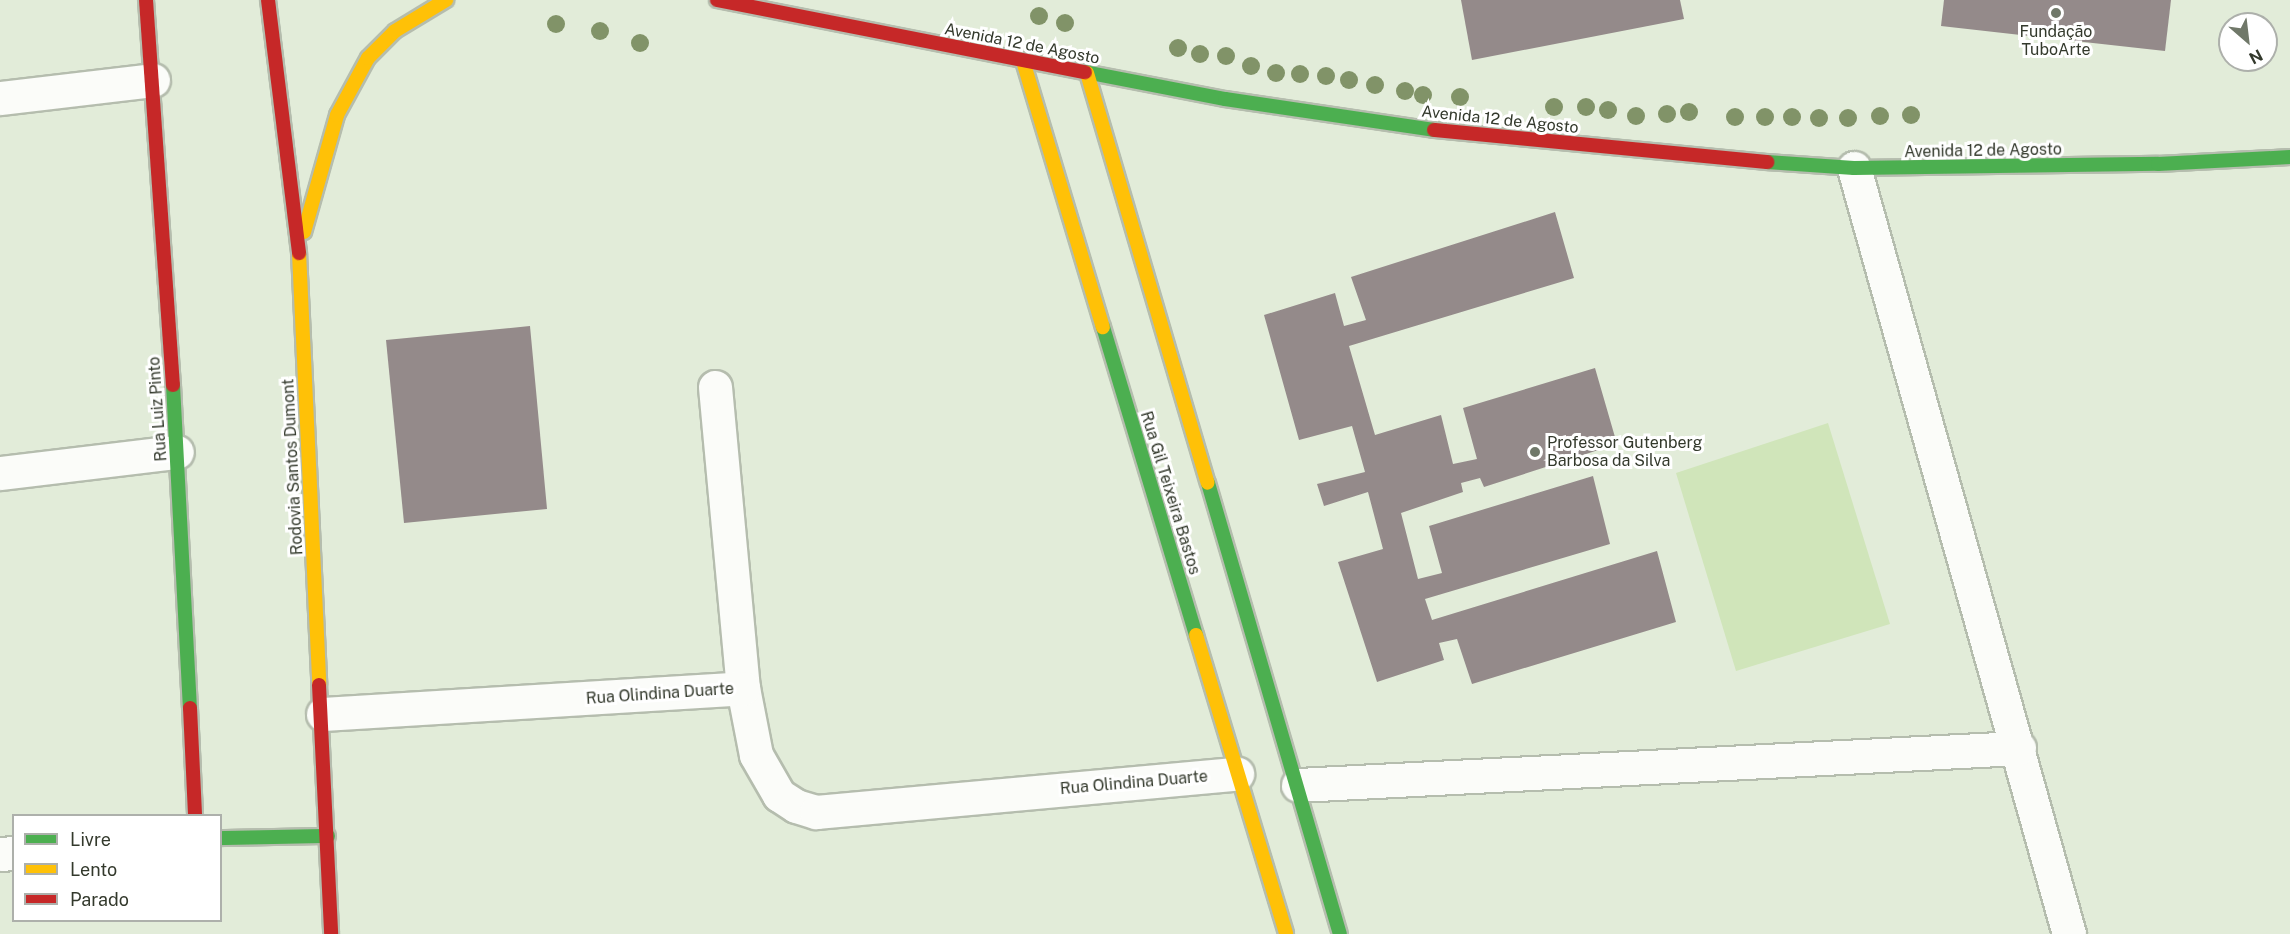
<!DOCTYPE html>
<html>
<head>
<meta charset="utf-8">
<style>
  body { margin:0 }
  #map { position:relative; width:2290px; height:934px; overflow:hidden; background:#e2ecd9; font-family:"Public Sans",sans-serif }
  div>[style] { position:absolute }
  .green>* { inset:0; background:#d0e5ba }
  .building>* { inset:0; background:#948a8a }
  .roads { filter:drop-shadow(2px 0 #b5bdae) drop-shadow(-2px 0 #b5bdae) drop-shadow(0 2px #b5bdae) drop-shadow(0 -2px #b5bdae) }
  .street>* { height:33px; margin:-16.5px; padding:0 16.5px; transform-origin:16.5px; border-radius:16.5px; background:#fbfcf9 }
  .fast>* { height:14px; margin:-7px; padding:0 7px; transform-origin:7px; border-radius:7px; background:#4caf50 }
  .slow>* { height:14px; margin:-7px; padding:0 7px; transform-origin:7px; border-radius:7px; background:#ffc107 }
  .jam>* { height:14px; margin:-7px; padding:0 7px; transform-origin:7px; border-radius:7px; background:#c62828 }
  .trees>* { width:18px; height:18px; margin:-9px; border-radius:50%; background:#819368 }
  .dots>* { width:16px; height:16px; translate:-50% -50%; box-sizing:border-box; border:3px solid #fff; border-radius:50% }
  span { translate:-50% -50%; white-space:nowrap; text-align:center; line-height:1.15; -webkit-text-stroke:6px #fff; paint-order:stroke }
  .poi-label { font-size:16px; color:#33392c }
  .left { translate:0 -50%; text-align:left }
  .street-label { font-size:16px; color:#33392c }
  .legend { position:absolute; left:12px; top:814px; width:210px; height:108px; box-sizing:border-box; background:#fff; border:2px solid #adb0ab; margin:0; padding:8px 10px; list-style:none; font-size:18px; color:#33392c }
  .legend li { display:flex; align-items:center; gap:12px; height:30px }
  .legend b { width:30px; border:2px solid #adb0ab }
  .north { position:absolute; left:2218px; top:12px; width:60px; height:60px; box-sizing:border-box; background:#fff; border:2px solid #adb0ab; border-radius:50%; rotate:152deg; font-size:16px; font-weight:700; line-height:24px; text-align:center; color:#33392c }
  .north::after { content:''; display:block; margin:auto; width:21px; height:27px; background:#707869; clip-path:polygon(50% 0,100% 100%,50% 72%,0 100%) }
</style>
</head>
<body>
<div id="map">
  <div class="green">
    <i style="clip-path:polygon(1828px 423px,1890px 624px,1736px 671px,1676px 473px)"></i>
  </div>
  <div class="building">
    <i style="clip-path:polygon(1461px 0,1680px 0,1684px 19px,1472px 60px)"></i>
    <i style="clip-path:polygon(1944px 0,2171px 0,2165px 51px,1941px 26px)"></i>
    <i style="clip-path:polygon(1555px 212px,1574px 278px,1349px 346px,1375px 435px,1441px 415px,1453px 464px,1477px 459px,1463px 408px,1595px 368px,1617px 444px,1484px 487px,1480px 478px,1461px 483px,1463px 492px,1401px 513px,1418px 579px,1442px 573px,1429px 526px,1593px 476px,1610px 544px,1425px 599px,1432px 620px,1657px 551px,1676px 622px,1472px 684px,1457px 639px,1439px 643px,1444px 660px,1377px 682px,1338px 562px,1383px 549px,1368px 492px,1324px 506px,1317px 484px,1365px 472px,1352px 426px,1299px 440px,1264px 315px,1335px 293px,1344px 326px,1366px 320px,1351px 277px)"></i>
    <i style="clip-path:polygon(530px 326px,547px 509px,404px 523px,386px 340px)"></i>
  </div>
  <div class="roads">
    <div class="street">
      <i style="left:0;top:98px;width:154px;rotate:-6.7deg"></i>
      <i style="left:1854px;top:168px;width:796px;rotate:74.32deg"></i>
      <i style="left:715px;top:387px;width:302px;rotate:84.7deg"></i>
      <i style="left:743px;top:688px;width:68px;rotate:79deg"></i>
      <i style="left:756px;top:755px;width:46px;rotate:60.1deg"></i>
      <i style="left:779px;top:795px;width:20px;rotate:33deg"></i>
      <i style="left:796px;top:806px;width:21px;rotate:17deg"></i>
      <i style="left:816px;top:812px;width:423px;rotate:-5.2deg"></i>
      <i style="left:0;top:473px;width:178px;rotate:-6.8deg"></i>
      <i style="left:323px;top:714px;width:421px;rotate:-3.5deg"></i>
      <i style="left:1298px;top:785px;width:722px;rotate:-2.94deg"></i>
      <i style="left:0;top:854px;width:14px;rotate:-4deg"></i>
    </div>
    <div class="fast">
      <i style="left:1085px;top:72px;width:143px;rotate:10.9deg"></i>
      <i style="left:1225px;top:99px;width:211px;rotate:8.4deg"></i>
      <i style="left:1767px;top:162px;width:87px;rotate:3.9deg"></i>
      <i style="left:1854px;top:168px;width:304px;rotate:-0.8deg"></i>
      <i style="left:2158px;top:164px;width:132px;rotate:-3deg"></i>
      <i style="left:1103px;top:327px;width:322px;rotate:73.2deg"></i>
      <i style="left:173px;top:385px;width:323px;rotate:87deg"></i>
      <i style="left:1208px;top:483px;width:470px;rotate:73.7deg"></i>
      <i style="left:220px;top:838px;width:108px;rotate:-1.1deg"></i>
    </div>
    <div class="slow">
      <i style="left:1023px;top:61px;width:278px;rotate:73.3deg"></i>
      <i style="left:1087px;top:73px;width:427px;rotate:73.6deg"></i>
      <i style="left:304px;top:232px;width:122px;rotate:-74.2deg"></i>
      <i style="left:337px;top:115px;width:65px;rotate:-61.5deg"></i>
      <i style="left:368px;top:58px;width:38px;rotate:-45deg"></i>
      <i style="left:395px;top:31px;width:60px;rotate:-31.3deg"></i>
      <i style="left:299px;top:253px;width:432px;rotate:87.3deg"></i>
      <i style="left:1196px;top:635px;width:312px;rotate:73.2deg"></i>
    </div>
    <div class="jam">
      <i style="left:146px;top:0;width:386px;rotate:86deg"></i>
      <i style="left:268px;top:0;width:255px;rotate:83deg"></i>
      <i style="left:717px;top:0;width:375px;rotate:11.1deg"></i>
      <i style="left:1434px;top:130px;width:335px;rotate:5.5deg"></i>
      <i style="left:319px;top:685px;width:249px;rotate:87.2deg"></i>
      <i style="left:190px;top:708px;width:108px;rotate:87.3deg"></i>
    </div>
  </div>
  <div class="trees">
    <i style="left:1039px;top:16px"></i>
    <i style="left:1065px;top:23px"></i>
    <i style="left:556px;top:24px"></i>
    <i style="left:600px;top:31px"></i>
    <i style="left:640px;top:43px"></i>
    <i style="left:1178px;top:48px"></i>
    <i style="left:1200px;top:54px"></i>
    <i style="left:1226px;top:56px"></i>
    <i style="left:1251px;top:66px"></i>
    <i style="left:1276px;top:73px"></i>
    <i style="left:1300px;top:74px"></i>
    <i style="left:1326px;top:76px"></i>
    <i style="left:1349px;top:80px"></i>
    <i style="left:1375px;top:85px"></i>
    <i style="left:1405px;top:91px"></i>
    <i style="left:1423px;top:95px"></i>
    <i style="left:1460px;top:97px"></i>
    <i style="left:1554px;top:107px"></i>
    <i style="left:1586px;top:107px"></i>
    <i style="left:1608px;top:110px"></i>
    <i style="left:1689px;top:112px"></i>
    <i style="left:1667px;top:114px"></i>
    <i style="left:1911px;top:115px"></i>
    <i style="left:1636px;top:116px"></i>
    <i style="left:1880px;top:116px"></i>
    <i style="left:1735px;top:117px"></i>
    <i style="left:1765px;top:117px"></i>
    <i style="left:1792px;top:117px"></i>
    <i style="left:1819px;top:118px"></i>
    <i style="left:1848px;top:118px"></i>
  </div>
  <div class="dots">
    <i style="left:2056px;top:13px;background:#707869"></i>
    <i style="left:1535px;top:452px;background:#707869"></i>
  </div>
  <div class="poi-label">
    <span style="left:2056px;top:41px">Fundação<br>TuboArte</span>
    <span class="left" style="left:1547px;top:452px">Professor Gutenberg<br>Barbosa da Silva</span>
  </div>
  <div class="street-label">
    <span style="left:1022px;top:44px;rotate:11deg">Avenida 12 de Agosto</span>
    <span style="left:1500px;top:120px;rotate:6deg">Avenida 12 de Agosto</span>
    <span style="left:1983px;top:151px;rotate:-1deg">Avenida 12 de Agosto</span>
    <span style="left:158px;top:409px;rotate:-94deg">Rua Luiz Pinto</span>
    <span style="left:293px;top:467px;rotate:-93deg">Rodovia Santos Dumont</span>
    <span style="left:1170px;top:493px;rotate:73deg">Rua Gil Teixeira Bastos</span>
    <span style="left:660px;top:694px;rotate:-4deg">Rua Olindina Duarte</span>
    <span style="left:1134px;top:783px;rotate:-5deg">Rua Olindina Duarte</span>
  </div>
  <ul class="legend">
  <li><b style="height:8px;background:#4caf50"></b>Livre</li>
  <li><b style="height:8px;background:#ffc107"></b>Lento</li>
  <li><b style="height:8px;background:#c62828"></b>Parado</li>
  </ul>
  <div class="north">N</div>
</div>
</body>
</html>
